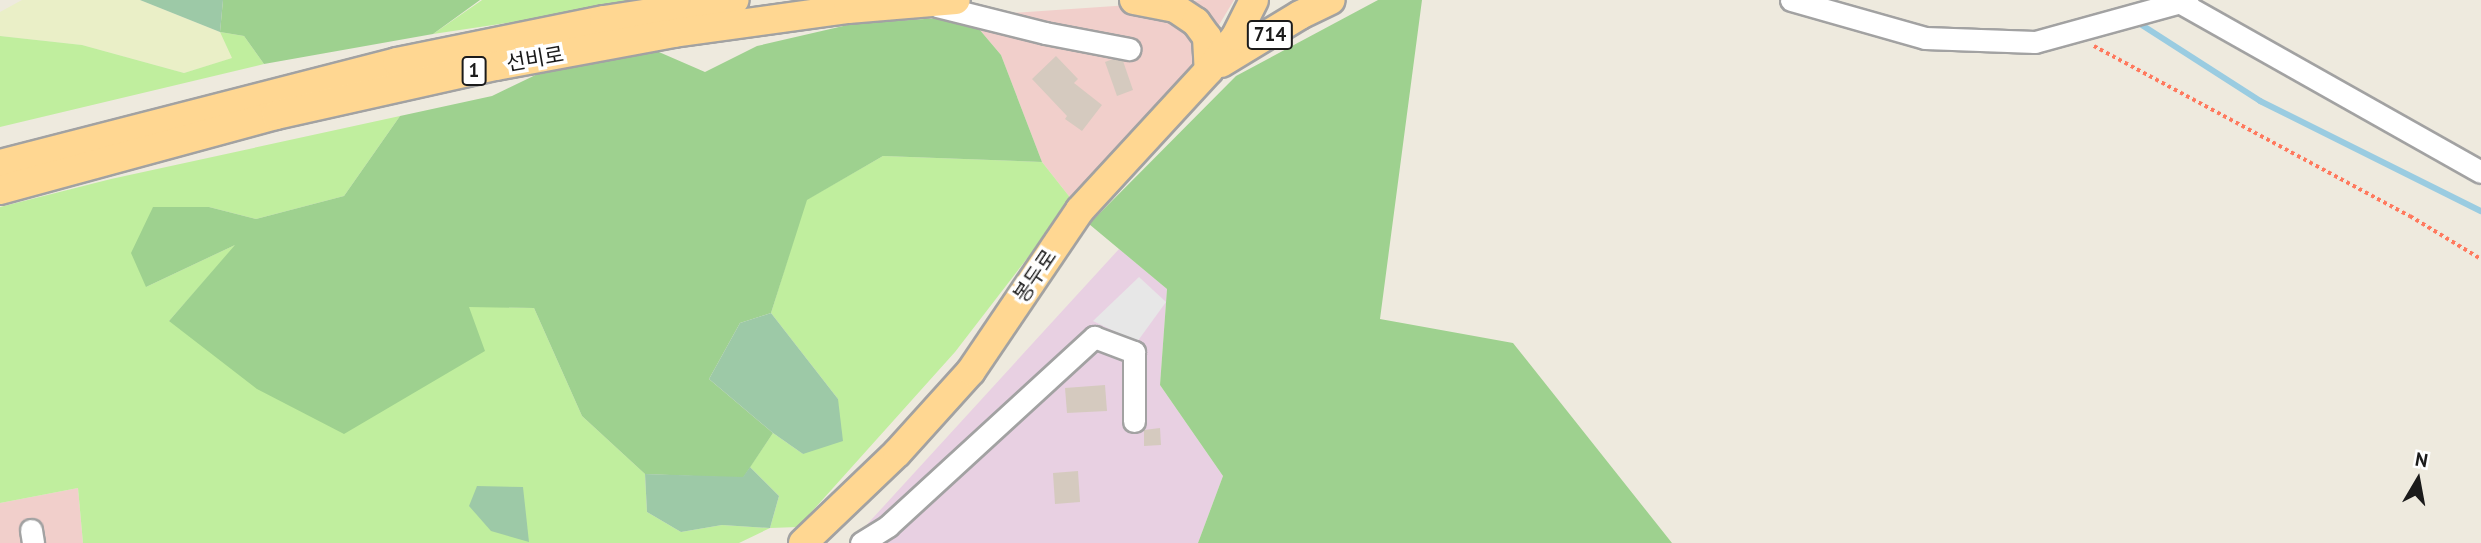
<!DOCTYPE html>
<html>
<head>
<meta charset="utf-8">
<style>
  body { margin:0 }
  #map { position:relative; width:2481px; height:543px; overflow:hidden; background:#eeeade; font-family:"PT Sans","Noto Sans KR",sans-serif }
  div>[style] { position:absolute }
  .commercial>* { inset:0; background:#f1cfcb }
  .industrial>* { inset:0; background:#e8d0e2 }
  .farmland>* { inset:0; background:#eaefc7 }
  .grass>* { inset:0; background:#c0ee9e }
  .forest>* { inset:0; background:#9ed18f }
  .cemetery>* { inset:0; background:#9dc9a7 }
  .parking>* { inset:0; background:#e7e7e7 }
  .stream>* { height:6px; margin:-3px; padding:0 3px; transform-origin:3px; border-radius:3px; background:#9acce1 }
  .building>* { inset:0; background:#d5cabf }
  .path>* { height:3.5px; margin-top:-1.75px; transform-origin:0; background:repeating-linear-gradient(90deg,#ff795e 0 3.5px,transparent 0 7px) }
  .roads { filter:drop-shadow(2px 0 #a2a2a2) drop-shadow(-2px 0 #a2a2a2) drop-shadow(0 2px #a2a2a2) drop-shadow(0 -2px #a2a2a2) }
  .minor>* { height:21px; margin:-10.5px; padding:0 10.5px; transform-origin:10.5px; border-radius:10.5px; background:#fff }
  .major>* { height:28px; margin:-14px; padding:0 14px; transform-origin:14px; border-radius:14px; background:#ffd792 }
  span { translate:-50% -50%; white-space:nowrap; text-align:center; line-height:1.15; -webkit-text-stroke:7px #fff; paint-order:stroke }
  .shield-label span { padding:2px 5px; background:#fff; border:2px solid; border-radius:5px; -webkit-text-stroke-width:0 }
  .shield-label { font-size:19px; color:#1b1b1b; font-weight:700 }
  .street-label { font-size:21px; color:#1b1b1b }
  .north { position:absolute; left:2383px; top:445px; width:70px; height:70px; -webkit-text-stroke:5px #fff; paint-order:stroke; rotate:10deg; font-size:19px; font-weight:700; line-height:28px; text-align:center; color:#1b1b1b }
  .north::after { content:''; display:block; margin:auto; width:24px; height:32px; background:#1b1b1b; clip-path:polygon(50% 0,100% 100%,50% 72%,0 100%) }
</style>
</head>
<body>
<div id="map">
  <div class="commercial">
    <i style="clip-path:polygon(1203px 0,1234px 0,1186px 80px,1072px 200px,1042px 162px,1001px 55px,968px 16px)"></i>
    <i style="clip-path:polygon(78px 488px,83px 543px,0 543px,0 503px)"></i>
  </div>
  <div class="industrial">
    <i style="clip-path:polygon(1119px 249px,1167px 289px,1160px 385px,1223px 476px,1198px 543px,879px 543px,861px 531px)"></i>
  </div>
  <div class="farmland">
    <i style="clip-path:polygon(22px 0,140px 0,220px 32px,233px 58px,184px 73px,82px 45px,0 36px,0 12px)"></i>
  </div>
  <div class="grass">
    <i style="clip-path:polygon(482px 0,662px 0,433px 34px)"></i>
    <i style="clip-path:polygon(220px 32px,244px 36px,264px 64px,0 127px,0 36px,82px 45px,184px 73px,232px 58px)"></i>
    <i style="clip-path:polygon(400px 116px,344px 196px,256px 219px,209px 207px,146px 287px,237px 244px,169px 321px,469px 306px,534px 308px,582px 416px,645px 474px,647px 512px,681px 532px,722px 525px,770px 528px,779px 496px,750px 467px,773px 433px,803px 454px,838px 399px,771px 313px,806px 200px,883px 156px,1042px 162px,1072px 200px,955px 352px,798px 527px,770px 528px,739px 543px,83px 543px,78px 488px,0 503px,0 207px,111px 179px)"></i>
  </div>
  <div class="forest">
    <i style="clip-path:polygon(223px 0,480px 0,433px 34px,264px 64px,244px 36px,220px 32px)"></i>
    <i style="clip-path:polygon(1378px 0,1422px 0,1380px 319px,1513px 343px,1672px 543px,1198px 543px,1223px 476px,1160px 385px,1167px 289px,1089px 224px,1236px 76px)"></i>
    <i style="clip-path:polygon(968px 16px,1001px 55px,1042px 162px,883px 156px,807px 200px,771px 313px,740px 323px,709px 379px,773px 433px,743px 478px,645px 474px,582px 416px,534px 308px,469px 307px,485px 351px,344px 434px,257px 389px,169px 321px,235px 245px,146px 287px,131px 253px,153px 207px,209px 207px,256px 219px,344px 196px,400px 116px,492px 96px,548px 69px,652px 49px,705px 72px,757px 46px,852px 24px)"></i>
  </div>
  <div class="cemetery">
    <i style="clip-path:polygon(140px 0,223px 0,220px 32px)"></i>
    <i style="clip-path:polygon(771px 313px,838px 399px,843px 441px,803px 454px,773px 433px,709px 379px,740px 323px)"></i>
    <i style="clip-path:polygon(750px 467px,779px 496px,770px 528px,722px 525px,681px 532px,647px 512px,645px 474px,743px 477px)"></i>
    <i style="clip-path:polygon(477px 486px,523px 487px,529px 542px,491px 531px,469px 506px)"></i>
  </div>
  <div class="parking">
    <i style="clip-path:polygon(1139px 277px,1166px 302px,1137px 342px,1093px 321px)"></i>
  </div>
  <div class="stream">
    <i style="left:2134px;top:20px;width:150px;rotate:32.7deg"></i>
    <i style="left:2260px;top:101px;width:247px;rotate:26.5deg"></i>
  </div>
  <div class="building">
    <i style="clip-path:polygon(1056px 56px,1078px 79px,1074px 83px,1102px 105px,1082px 131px,1065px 119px,1067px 116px,1032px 79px)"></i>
    <i style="clip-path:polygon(1113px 59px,1123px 61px,1133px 90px,1117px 96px,1105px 62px)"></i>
    <i style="clip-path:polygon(1105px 385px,1107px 411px,1067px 413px,1065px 388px)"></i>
    <i style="clip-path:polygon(1160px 428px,1161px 445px,1144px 446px,1144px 430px)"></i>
    <i style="clip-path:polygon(1078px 471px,1080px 502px,1055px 504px,1053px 473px)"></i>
  </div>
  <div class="path">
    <i style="left:2094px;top:46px;width:359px;rotate:28.3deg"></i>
    <i style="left:2410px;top:216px;width:83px;rotate:31.2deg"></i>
  </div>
  <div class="roads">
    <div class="minor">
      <i style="left:1791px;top:0;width:139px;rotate:15.8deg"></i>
      <i style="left:1925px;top:38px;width:110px;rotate:2.1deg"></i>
      <i style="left:2035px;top:42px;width:158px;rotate:-15.4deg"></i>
      <i style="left:2181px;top:3px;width:344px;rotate:29.4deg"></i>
      <i style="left:937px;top:6px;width:111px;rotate:14deg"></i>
      <i style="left:1045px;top:33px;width:86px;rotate:10.8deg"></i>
      <i style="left:31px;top:530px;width:13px;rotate:81deg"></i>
      <i style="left:861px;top:543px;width:32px;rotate:-32deg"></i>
      <i style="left:888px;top:526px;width:280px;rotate:-42.5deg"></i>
      <i style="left:1094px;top:337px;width:43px;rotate:20.6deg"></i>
      <i style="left:1134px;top:352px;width:69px;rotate:90deg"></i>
    </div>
    <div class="major">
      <i style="left:1134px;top:0;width:42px;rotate:11deg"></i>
      <i style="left:1175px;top:8px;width:25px;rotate:34deg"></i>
      <i style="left:1196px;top:22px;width:19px;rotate:54deg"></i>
      <i style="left:1207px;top:37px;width:33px;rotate:87deg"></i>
      <i style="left:1221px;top:63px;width:92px;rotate:-31.3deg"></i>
      <i style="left:1300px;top:15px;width:34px;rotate:-26deg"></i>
      <i style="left:0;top:164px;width:410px;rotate:-14.4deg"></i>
      <i style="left:397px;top:62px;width:211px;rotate:-11.5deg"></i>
      <i style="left:604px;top:20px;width:132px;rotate:-8.7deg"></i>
      <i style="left:0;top:190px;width:286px;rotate:-15.2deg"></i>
      <i style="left:276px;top:115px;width:225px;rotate:-12.6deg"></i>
      <i style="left:496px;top:66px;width:181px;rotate:-10.5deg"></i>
      <i style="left:674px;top:33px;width:176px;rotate:-7.9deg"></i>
      <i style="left:848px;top:9px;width:108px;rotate:-4.8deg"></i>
      <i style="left:803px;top:543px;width:130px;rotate:-43.8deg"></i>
      <i style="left:897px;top:453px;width:110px;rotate:-47.9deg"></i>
      <i style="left:971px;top:371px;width:194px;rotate:-55.9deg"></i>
      <i style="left:1080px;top:210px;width:190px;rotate:-47.3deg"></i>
      <i style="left:1209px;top:70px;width:43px;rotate:-51.5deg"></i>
      <i style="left:1236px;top:36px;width:40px;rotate:-63.4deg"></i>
    </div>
  </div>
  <div class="shield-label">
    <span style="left:1270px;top:35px">714</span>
    <span style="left:474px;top:71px">1</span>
  </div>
  <div class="street-label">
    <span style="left:535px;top:59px;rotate:-10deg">선비로</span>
    <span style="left:1035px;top:276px;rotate:-56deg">봉두로</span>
  </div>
  <div class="north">N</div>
</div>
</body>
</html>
